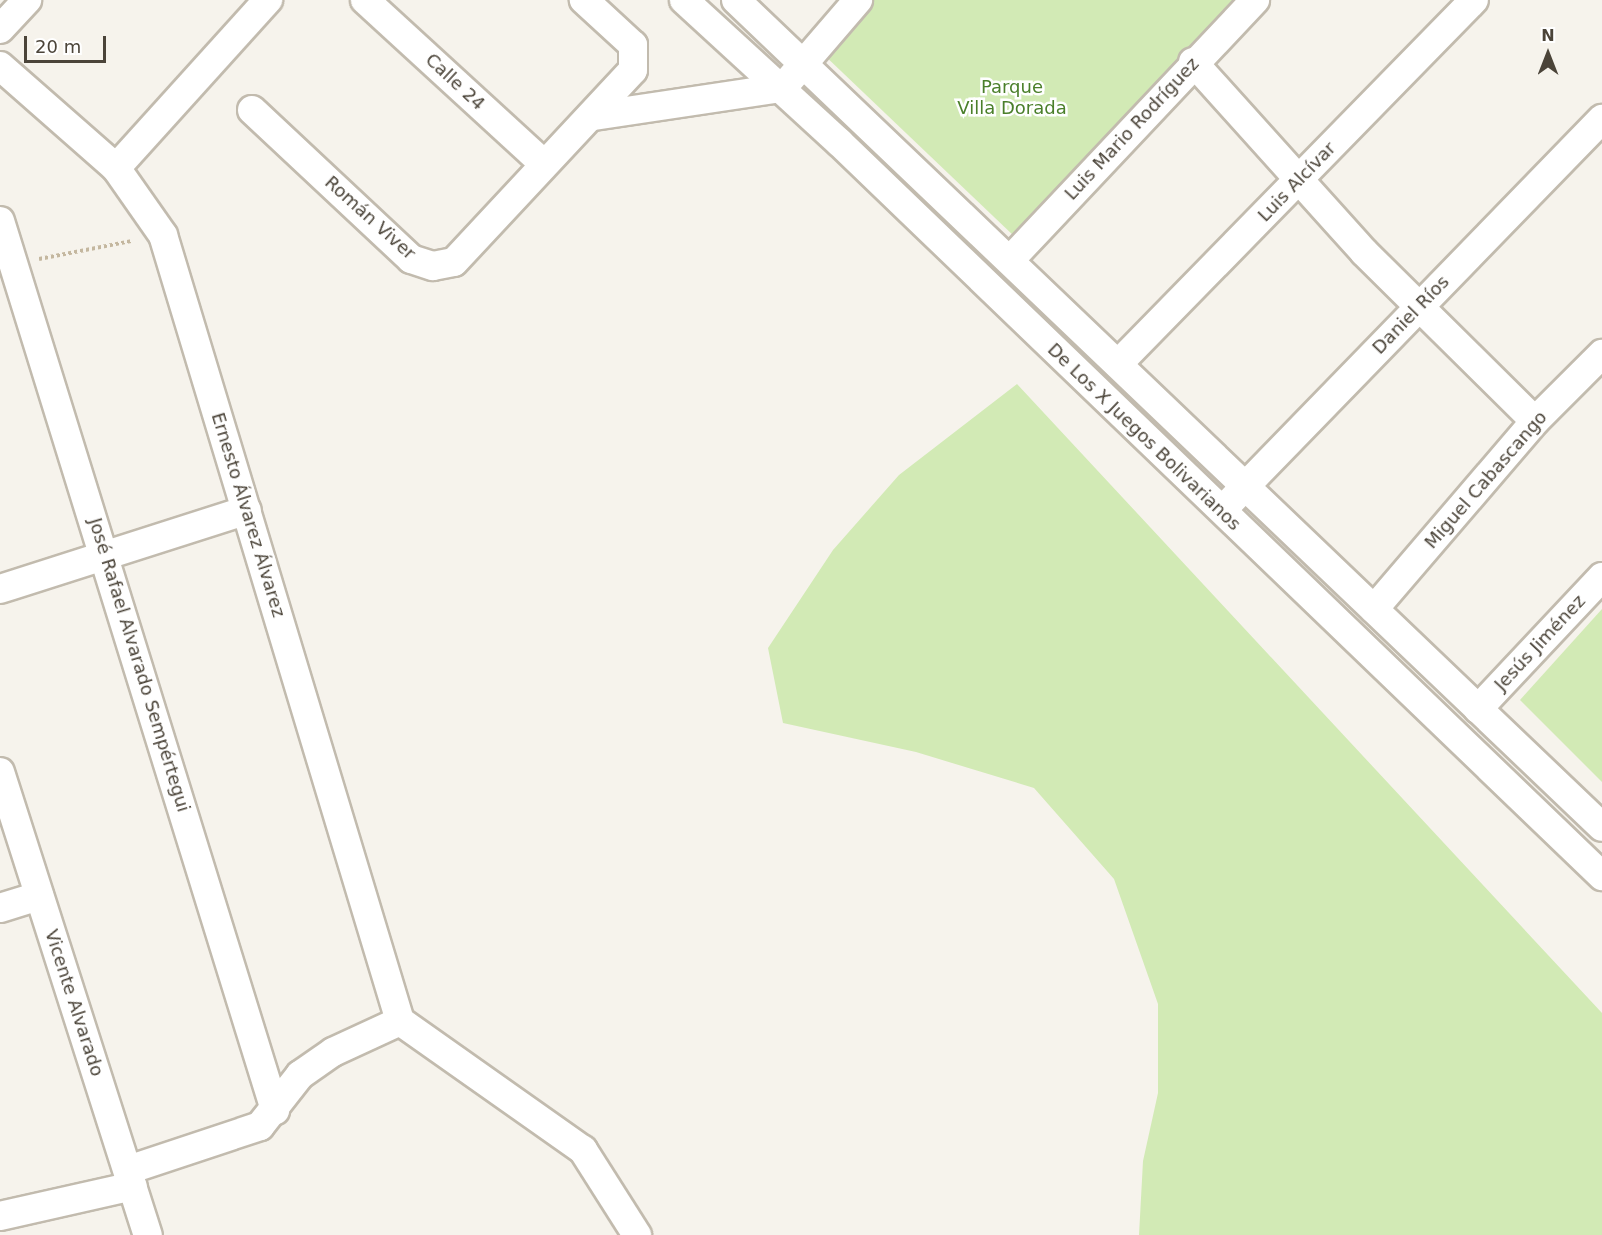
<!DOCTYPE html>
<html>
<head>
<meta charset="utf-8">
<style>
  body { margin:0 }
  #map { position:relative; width:1602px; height:1235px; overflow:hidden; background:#f6f3ec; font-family:"DejaVu Sans",sans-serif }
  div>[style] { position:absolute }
  .green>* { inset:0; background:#d2eab5 }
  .path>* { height:4px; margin-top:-2px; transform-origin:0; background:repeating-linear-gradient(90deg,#c4b79f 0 3px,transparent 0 6px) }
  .roads { filter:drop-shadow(2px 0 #c2bbae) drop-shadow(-2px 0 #c2bbae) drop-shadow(0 2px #c2bbae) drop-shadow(0 -2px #c2bbae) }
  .minor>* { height:28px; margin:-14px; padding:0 14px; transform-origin:14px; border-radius:14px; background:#fff }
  span { translate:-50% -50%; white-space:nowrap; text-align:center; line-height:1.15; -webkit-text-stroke:5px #fff; paint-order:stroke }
  .street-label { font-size:18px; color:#4b4439 }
  .park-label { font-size:18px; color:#4a7f2a }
  .north { position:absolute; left:1518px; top:24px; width:60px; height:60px; -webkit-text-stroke:4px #fff; paint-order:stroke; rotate:0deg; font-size:16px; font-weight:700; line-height:24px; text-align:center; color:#4b4439 }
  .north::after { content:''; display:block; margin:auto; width:21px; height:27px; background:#4b4439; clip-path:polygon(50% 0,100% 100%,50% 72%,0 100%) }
  .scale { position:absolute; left:24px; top:36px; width:82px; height:27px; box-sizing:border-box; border:3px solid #4b4439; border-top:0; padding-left:8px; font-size:18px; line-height:21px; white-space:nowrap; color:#4b4439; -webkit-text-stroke:4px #fff; paint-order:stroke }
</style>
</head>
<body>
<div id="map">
  <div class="green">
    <i style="clip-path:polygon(869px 0,1241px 0,1015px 237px,821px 52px)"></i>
    <i style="clip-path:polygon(1017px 384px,1602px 1013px,1602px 1235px,1139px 1235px,1143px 1161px,1158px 1093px,1158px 1004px,1114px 879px,1034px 788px,916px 752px,783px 723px,768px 648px,833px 550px,899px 475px)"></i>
    <i style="clip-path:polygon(1602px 609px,1602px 782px,1520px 700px)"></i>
  </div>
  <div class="path">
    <i style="left:39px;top:259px;width:95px;rotate:-11deg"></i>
  </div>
  <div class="roads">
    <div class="minor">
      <i style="left:365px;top:0;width:243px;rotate:42.5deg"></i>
      <i style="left:684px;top:0;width:210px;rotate:42.5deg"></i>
      <i style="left:839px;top:142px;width:1059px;rotate:43.89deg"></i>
      <i style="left:736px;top:0;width:1197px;rotate:43.68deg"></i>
      <i style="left:0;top:29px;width:40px;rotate:-47deg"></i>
      <i style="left:1193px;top:62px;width:256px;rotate:48deg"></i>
      <i style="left:1364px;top:252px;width:240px;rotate:44.7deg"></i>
      <i style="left:0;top:66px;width:154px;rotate:41.3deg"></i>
      <i style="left:116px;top:168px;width:82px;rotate:55deg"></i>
      <i style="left:163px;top:235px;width:821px;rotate:73.22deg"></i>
      <i style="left:791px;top:78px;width:103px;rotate:-49.3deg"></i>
      <i style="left:252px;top:110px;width:218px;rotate:43.1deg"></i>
      <i style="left:411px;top:259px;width:23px;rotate:18deg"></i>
      <i style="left:433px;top:266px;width:21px;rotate:-11deg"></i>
      <i style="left:454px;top:262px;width:262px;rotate:-47deg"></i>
      <i style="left:633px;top:70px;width:25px;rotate:-90deg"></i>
      <i style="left:633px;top:45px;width:67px;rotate:-137.4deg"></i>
      <i style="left:593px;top:116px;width:190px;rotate:-8.5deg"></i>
      <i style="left:116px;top:168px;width:227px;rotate:-47.9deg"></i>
      <i style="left:0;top:221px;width:931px;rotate:72.81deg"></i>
      <i style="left:1011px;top:259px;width:356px;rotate:-46.7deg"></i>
      <i style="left:1118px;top:364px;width:509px;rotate:-45.64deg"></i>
      <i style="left:1231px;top:501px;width:533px;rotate:-45.84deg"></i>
      <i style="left:0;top:589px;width:259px;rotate:-17.7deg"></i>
      <i style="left:1374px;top:609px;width:248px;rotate:-49.4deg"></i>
      <i style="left:1535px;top:421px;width:95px;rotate:-45deg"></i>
      <i style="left:1478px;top:709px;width:181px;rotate:-46.8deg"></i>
      <i style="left:0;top:772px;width:486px;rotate:72.3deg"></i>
      <i style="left:0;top:908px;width:41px;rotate:-17.1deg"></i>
      <i style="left:400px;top:1021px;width:224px;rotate:35.2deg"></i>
      <i style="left:583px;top:1150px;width:101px;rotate:57.6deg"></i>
      <i style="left:128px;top:1170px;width:139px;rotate:-18.4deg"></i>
      <i style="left:260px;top:1126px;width:65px;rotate:-51.9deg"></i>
      <i style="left:300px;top:1075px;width:40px;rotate:-34.9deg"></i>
      <i style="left:333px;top:1052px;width:74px;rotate:-24.8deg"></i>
      <i style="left:0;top:1216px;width:136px;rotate:-12.7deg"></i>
    </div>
  </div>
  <div class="street-label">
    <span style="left:455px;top:82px;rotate:43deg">Calle 24</span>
    <span style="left:1132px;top:129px;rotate:-47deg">Luis Mario Rodríguez</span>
    <span style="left:1297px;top:182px;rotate:-46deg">Luis Alcívar</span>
    <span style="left:370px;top:218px;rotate:42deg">Román Viver</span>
    <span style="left:1411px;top:315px;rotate:-46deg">Daniel Ríos</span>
    <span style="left:1144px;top:437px;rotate:44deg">De Los X Juegos Bolivarianos</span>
    <span style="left:1486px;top:480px;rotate:-49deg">Miguel Cabascango</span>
    <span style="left:248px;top:515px;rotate:73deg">Ernesto Álvarez Álvarez</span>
    <span style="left:1540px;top:643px;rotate:-47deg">Jesús Jiménez</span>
    <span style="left:139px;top:665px;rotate:73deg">José Rafael Alvarado Sempértegui</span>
    <span style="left:74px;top:1003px;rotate:72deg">Vicente Alvarado</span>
  </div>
  <div class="park-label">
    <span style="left:1012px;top:98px">Parque<br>Villa Dorada</span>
  </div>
  <div class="north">N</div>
  <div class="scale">20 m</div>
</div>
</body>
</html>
